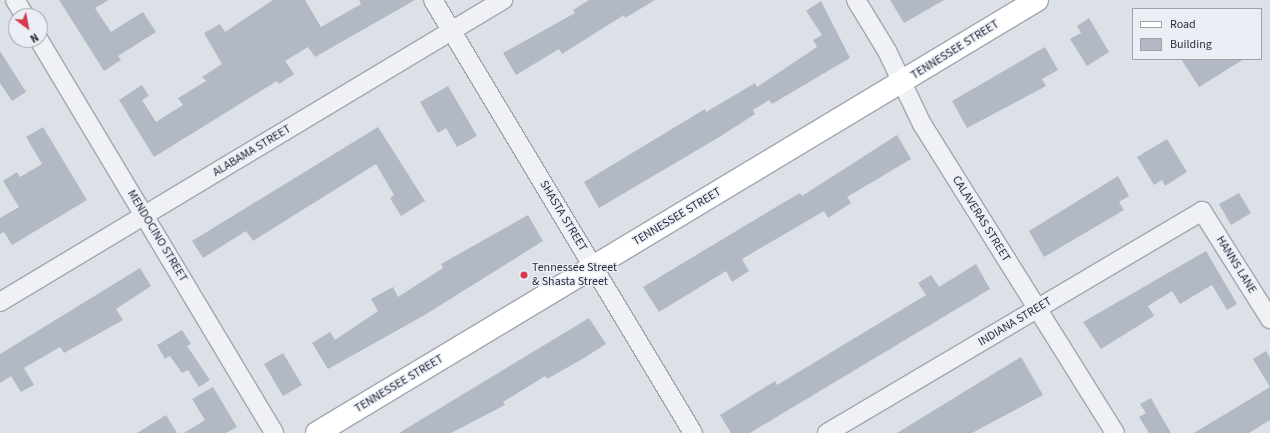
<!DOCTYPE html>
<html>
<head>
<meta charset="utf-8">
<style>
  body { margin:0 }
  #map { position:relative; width:1270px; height:433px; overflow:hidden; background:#dce0e7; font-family:"Source Sans 3",sans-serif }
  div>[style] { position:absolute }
  .building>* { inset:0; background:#b3b9c4 }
  .roads { filter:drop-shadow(1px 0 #a1a7b1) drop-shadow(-1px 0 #a1a7b1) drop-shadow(0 1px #a1a7b1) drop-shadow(0 -1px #a1a7b1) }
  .minor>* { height:18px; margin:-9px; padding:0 9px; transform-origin:9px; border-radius:9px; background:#eff1f5 }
  .secondary>* { height:22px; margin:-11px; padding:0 11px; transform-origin:11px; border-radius:11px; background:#fff }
  .dots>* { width:11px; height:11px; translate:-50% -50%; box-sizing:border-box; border:2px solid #ebeff5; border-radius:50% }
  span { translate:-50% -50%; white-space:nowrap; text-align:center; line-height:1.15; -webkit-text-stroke:3px #ebeff5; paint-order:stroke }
  .street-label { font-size:12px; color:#252e3e }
  .poi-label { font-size:12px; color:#252e3e }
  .left { translate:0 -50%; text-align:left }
  .legend { position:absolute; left:1132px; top:8px; width:130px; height:52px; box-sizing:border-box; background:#ebeff5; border:1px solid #9ca2ac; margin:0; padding:5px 7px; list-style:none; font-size:12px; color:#252e3e }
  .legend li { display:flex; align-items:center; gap:8px; height:20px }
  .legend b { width:20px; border:1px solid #9ca2ac }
  .north { position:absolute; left:8px; top:8px; width:40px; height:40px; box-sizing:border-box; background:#ebeff5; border:1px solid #9ca2ac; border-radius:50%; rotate:148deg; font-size:11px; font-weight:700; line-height:16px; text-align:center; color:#252e3e }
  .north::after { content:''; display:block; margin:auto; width:14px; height:18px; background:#d4394c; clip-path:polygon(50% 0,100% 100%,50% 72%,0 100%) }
</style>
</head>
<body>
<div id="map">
  <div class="building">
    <i style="clip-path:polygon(59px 0,109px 0,95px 8px,111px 32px,143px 12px,156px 32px,118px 56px,121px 60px,104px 71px)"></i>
    <i style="clip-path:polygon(273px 0,305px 0,321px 27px,361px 4px,359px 0,415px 0,315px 57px,308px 47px,285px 61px,294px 74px,279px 84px,277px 81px,154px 157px,119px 100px,142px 85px,149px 96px,142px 100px,156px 122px,183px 105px,178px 98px,206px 81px,202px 77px,222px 64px,204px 33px,220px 24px,225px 32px)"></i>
    <i style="clip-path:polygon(589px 0,655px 0,625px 18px,624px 15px,562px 54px,559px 49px,516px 75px,503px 53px,575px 13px,573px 10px)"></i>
    <i style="clip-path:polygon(890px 0,944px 0,904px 23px)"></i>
    <i style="clip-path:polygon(821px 1px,850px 58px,772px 104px,769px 100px,753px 110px,755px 114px,721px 136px,599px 208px,584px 182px,705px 109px,706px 112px,755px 83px,757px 87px,817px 47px,813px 40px,822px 35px,806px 11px)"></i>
    <i style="clip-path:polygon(1089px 18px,1109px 52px,1087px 66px,1070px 39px,1081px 33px,1077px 26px)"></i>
    <i style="clip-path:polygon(1045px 47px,1058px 70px,1042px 79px,1046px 86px,967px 128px,952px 101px)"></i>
    <i style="clip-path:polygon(0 51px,26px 92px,12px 101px,0 83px)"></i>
    <i style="clip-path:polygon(1181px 59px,1244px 59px,1199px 87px)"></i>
    <i style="clip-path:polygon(448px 86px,477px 136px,457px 147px,446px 128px,438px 133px,420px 102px)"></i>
    <i style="clip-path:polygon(43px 127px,87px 200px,12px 245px,4px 232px,0 234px,0 218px,19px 207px,3px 181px,17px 172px,20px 177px,42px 164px,26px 137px)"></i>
    <i style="clip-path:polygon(378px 127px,425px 201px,401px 216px,390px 198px,394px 195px,376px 164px,253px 241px,246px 231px,203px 258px,192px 241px)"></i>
    <i style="clip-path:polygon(897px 135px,911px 159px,847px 197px,851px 203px,828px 218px,824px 211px,742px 259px,749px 271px,732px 282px,726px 271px,659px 312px,643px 287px,776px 207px,800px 193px,802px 196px)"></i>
    <i style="clip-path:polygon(1167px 139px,1187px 172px,1165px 186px,1162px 180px,1154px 185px,1137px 157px)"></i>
    <i style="clip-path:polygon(1118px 176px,1129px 196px,1119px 202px,1124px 210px,1044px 257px,1029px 231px)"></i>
    <i style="clip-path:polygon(1239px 193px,1251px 213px,1231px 225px,1219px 204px)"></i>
    <i style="clip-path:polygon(528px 215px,543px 241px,423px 316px,328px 369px,312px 343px,330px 332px,335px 340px,378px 311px,371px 299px,393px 287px,398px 297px,443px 268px,441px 264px)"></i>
    <i style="clip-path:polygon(1206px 251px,1237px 304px,1227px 310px,1212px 285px,1180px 304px,1172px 291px,1148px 306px,1154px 316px,1101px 349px,1083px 322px)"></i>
    <i style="clip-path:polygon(976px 264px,990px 289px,750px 433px,731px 433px,720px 415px,775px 381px,777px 385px,926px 295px,918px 283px,931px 275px,939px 287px)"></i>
    <i style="clip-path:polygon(140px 268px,151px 286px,116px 309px,123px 320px,64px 353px,60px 347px,24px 368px,34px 385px,21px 392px,11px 376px,0 383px,0 354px)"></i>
    <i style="clip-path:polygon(589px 318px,606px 344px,584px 358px,547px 379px,545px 376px,503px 402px,505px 405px,451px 433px,399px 433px)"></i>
    <i style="clip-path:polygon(182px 330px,191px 344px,187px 346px,210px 380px,199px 387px,188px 370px,182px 373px,170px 356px,165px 359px,157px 345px)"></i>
    <i style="clip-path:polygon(1266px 351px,1270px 358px,1270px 420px,1249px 433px,1194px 433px,1270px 387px,1253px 359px)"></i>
    <i style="clip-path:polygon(283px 353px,302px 385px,283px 396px,264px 364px)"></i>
    <i style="clip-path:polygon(1021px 357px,1043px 395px,972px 433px,897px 433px)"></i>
    <i style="clip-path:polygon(213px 387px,237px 427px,226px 433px,184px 433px,205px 420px,192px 399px)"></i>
    <i style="clip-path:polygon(1151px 398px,1161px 416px,1171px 433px,1149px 433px,1139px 417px,1146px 413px,1140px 404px)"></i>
    <i style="clip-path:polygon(166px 415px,177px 433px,137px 433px)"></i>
  </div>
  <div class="roads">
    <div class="minor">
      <i style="left:15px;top:0;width:19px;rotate:58deg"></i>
      <i style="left:433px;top:0;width:505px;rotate:59.02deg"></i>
      <i style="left:856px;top:0;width:60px;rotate:58.7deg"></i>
      <i style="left:887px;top:51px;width:81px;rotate:64.4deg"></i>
      <i style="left:922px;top:124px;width:364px;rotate:58deg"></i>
      <i style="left:39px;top:40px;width:458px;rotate:59.1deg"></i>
      <i style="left:0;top:302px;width:587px;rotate:-30.98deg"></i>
      <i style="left:827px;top:433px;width:436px;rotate:-30.6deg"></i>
      <i style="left:1202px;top:211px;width:128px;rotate:57.8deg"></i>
    </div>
    <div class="secondary">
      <i style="left:317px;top:433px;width:840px;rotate:-31.02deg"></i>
    </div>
  </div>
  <div class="dots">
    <i style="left:524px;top:275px;background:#d4394c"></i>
  </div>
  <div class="street-label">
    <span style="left:955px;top:50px;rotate:-32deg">TENNESSEE STREET</span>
    <span style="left:252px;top:151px;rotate:-31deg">ALABAMA STREET</span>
    <span style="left:563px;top:216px;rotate:59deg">SHASTA STREET</span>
    <span style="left:677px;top:217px;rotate:-31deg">TENNESSEE STREET</span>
    <span style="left:981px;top:219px;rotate:58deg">CALAVERAS STREET</span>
    <span style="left:157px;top:236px;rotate:59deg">MENDOCINO STREET</span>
    <span style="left:1236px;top:265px;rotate:58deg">HANNS LANE</span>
    <span style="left:1015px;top:322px;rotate:-31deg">INDIANA STREET</span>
    <span style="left:399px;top:384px;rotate:-31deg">TENNESSEE STREET</span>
  </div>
  <div class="poi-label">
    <span class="left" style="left:532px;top:275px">Tennessee Street<br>&amp; Shasta Street</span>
  </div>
  <ul class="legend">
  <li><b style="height:5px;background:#fff"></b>Road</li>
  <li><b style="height:11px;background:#b3b9c4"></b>Building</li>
  </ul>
  <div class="north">N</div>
</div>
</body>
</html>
